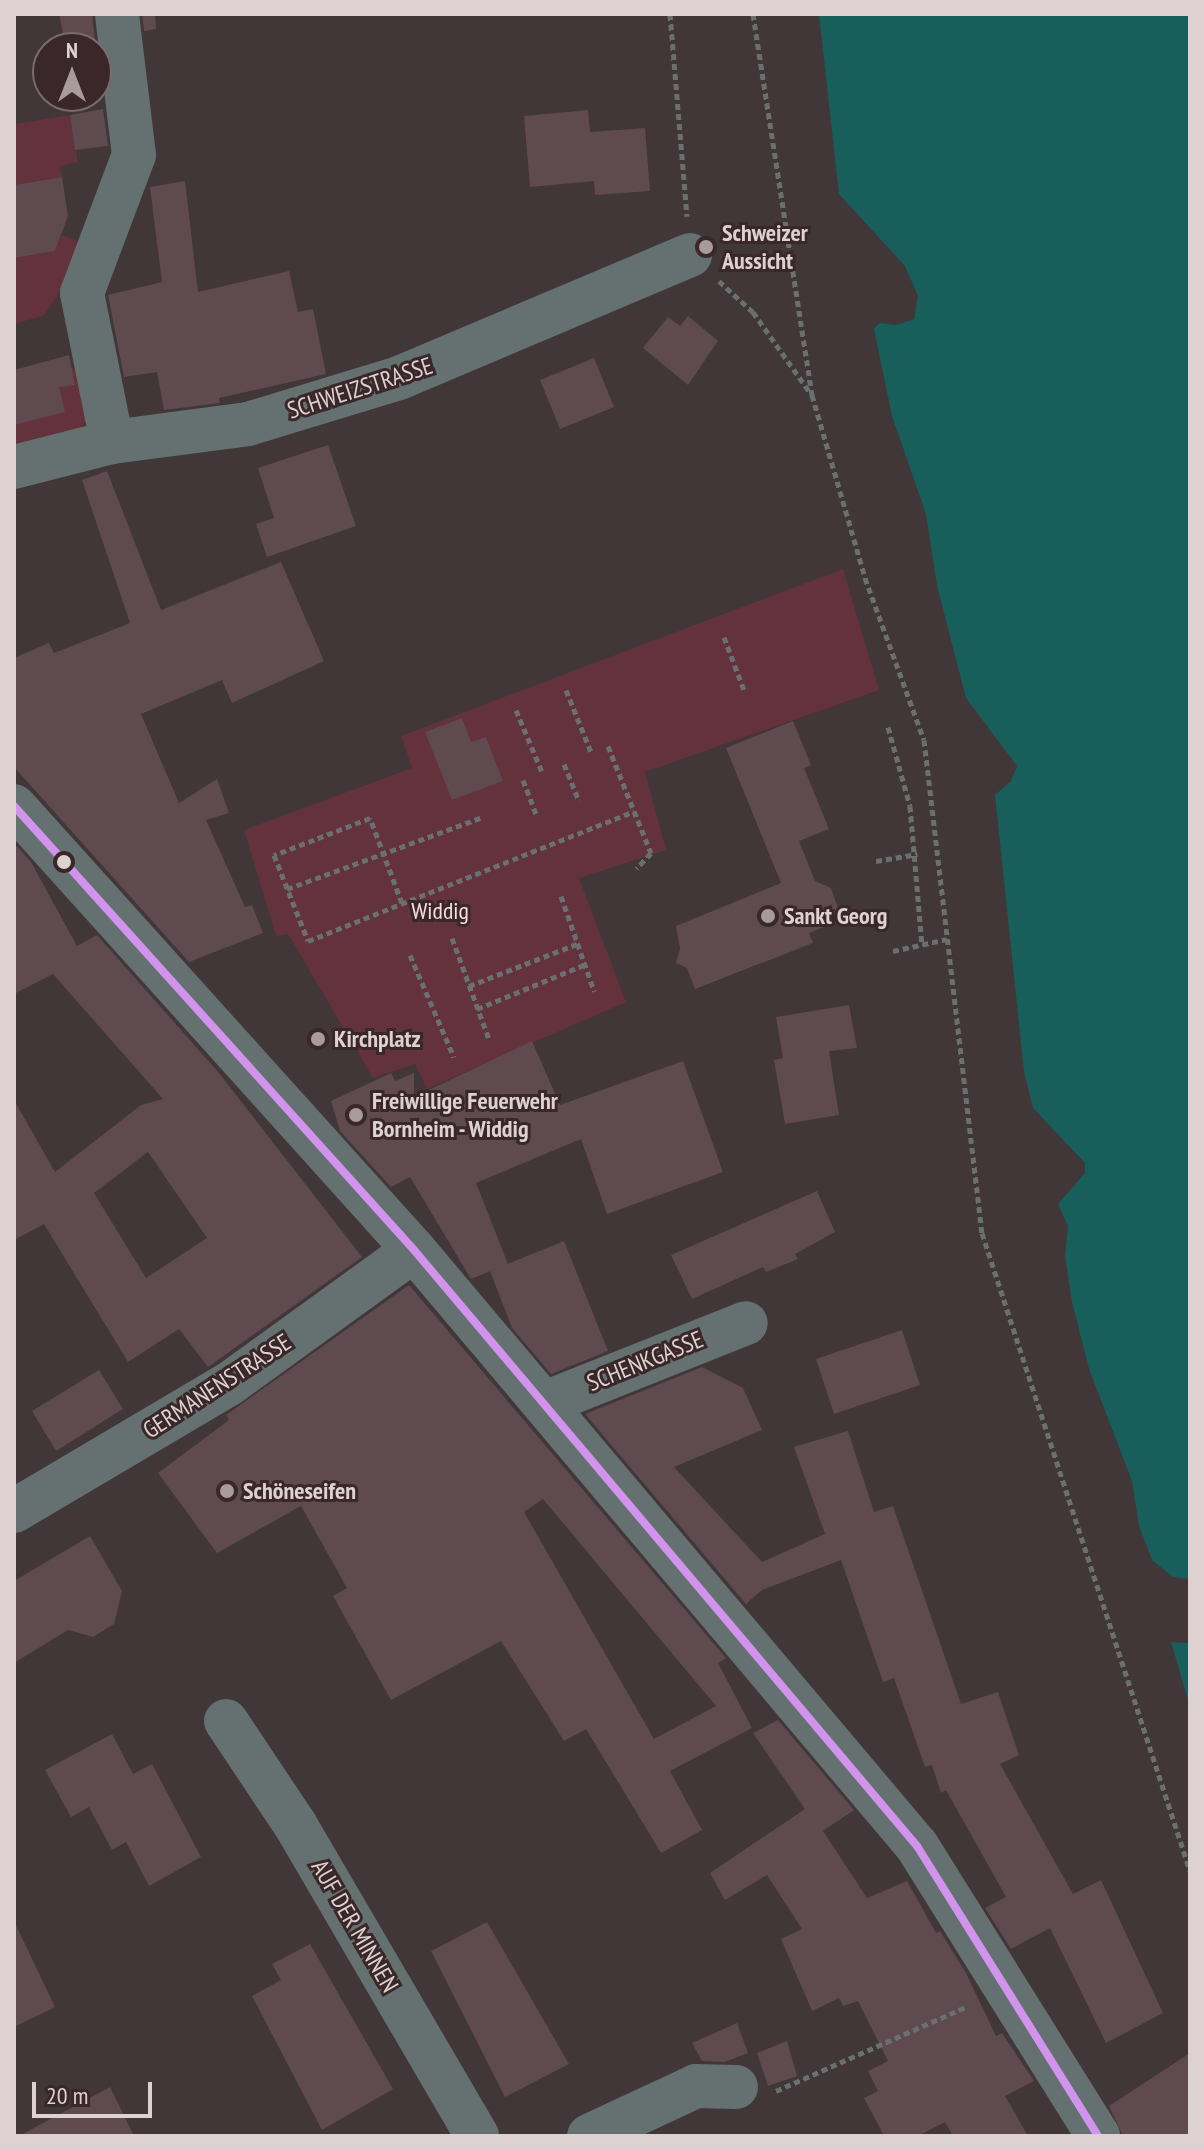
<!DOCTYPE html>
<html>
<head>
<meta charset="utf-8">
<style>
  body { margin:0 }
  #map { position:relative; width:1204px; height:2150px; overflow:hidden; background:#413638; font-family:"PT Sans Narrow",sans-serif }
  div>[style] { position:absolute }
  .green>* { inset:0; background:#63323c }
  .water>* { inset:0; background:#185e5a }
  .building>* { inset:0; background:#5e4a4f }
  .path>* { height:5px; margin-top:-2.5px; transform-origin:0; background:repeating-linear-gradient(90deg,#6a706f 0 6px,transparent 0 10px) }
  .minor>* { height:44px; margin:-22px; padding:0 22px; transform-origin:22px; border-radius:22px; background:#647170 }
  .bus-1>* { height:8px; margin:-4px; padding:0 4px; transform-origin:4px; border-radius:4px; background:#d193ec }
  .dots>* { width:22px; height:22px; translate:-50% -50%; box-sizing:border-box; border:4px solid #3a272a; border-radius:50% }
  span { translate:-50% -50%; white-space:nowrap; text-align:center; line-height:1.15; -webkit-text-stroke:6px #3a272a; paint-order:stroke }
  .poi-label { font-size:24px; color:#ded1d2; font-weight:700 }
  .left { translate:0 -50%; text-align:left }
  .street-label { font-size:24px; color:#ded1d2 }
  .park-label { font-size:24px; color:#f7dce0 }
  .frame { position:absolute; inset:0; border:16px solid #ded1d2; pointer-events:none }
  .north { position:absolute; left:32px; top:32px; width:80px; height:80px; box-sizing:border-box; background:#3a272a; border:2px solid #7c6b6d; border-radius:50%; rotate:0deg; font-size:22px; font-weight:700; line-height:32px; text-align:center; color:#ded1d2 }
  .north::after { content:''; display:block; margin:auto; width:28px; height:36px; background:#a79b9c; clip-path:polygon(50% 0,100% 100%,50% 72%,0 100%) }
  .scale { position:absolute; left:32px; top:2082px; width:120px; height:36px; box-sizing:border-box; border:4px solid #ded1d2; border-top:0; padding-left:10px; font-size:24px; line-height:28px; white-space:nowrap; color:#ded1d2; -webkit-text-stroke:6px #3a272a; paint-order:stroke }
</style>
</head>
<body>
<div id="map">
  <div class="green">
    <i style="clip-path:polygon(70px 115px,78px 162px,60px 166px,62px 177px,14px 185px,14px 124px)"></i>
    <i style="clip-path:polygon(61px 235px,78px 241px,57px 297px,43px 316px,14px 324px,14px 239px,19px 257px,55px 251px)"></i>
    <i style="clip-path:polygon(53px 364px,77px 369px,86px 420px,76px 437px,14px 450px,14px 425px)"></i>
    <i style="clip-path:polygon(843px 569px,879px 690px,645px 772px,666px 850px,579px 878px,626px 1002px,427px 1089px,415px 1064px,373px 1078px,288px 934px,276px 936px,244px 830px,412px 768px,401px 736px)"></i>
  </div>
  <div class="water">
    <i style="clip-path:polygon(819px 14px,1190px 14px,1190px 1579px,1173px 1577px,1152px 1560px,1139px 1526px,1132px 1481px,1089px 1369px,1072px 1302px,1065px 1256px,1068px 1226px,1058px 1204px,1085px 1173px,1085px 1163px,1033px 1108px,1024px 1072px,995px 795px,1011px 781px,1017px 766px,966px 698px,937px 586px,926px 514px,892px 416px,874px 329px,879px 323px,897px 325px,914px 319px,918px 296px,905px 266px,839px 194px)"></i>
    <i style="clip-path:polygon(1171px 1642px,1190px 1643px,1190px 1707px)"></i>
  </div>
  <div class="building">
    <i style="clip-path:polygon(59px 14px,92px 14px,95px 41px,66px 48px)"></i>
    <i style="clip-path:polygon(142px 14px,155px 14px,156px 29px,144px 31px)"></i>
    <i style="clip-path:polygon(103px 109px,108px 146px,75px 150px,70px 115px)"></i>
    <i style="clip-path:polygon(588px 110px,590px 132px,645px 128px,650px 191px,595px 195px,594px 181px,530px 187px,524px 116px)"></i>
    <i style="clip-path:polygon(62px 177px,68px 216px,55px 251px,14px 258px,14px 185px)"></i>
    <i style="clip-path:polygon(185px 181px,198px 292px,289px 271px,298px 312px,313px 309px,326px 374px,219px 398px,220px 403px,164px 410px,157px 372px,124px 377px,108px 295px,162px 282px,150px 187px)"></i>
    <i style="clip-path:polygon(688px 316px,718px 341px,688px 385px,643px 348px,668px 317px,680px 326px)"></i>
    <i style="clip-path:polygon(69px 355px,75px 385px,59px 387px,65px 412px,14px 425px,14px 370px)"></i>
    <i style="clip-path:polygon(594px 358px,614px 407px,560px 429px,540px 380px)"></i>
    <i style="clip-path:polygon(328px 445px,356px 526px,267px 557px,256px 524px,274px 518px,258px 468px)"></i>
    <i style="clip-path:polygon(107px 471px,161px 610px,281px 562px,324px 661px,232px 703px,222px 680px,141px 714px,179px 803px,217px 779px,229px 813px,206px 820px,245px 907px,252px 905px,263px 933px,189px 962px,14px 767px,14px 658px,49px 643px,54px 653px,130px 623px,82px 480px)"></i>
    <i style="clip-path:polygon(462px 718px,471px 742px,486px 737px,503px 781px,452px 800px,425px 732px)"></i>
    <i style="clip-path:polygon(793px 721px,811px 765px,804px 768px,829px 829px,799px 841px,815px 881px,831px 888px,838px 908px,831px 924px,809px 933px,813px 943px,695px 989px,687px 968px,676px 963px,680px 949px,676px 926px,781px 883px,726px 748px)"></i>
    <i style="clip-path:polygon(evenodd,14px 843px,31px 862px,77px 946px,97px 935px,219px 1073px,362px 1257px,208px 1367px,179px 1329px,128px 1362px,44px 1224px,14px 1240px,14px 1100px,55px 1172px,141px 1105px,163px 1099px,53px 974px,14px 994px,14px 843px,148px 1152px,207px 1238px,146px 1278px,94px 1193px,148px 1152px)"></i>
    <i style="clip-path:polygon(849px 1005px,857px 1048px,829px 1051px,839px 1115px,785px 1124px,774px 1060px,783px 1058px,776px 1017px)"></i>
    <i style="clip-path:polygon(532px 1041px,560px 1105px,683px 1061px,723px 1172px,607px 1214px,581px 1139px,476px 1183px,508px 1264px,471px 1279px,410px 1177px,391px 1187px,340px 1131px,331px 1101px,391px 1073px,395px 1081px,414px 1073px,414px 1097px)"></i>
    <i style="clip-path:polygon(817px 1191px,835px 1232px,795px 1254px,798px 1259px,766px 1272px,763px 1267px,692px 1299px,671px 1255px)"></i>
    <i style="clip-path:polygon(564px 1241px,608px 1351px,551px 1374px,512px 1328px,490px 1271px)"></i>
    <i style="clip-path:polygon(evenodd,409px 1285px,726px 1658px,718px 1663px,752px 1728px,670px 1771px,702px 1830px,661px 1853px,586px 1729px,564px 1741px,501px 1641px,391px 1700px,333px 1596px,347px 1588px,301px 1506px,217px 1553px,158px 1473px,229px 1420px,226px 1415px,409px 1285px,543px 1499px,716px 1706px,654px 1739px,524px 1512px,543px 1499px)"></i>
    <i style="clip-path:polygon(902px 1330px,920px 1385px,834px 1414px,816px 1359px)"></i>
    <i style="clip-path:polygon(702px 1367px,743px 1388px,762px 1430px,674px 1467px,762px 1562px,825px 1534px,794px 1447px,848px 1431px,874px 1512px,893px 1506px,961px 1704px,998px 1692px,1019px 1755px,1000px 1764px,1073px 1894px,1101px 1880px,1163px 2013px,1106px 2043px,1050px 1928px,1011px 1949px,985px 1908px,1006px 1897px,946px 1790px,941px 1793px,932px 1765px,925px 1767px,894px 1678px,883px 1682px,841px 1560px,762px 1590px,746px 1604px,585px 1414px)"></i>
    <i style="clip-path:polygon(99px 1370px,123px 1409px,56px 1451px,32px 1411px)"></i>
    <i style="clip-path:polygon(90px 1536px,122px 1591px,114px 1624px,93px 1637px,68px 1630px,14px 1663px,14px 1581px)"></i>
    <i style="clip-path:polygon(778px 1720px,854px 1810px,823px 1831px,867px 1898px,907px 1881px,936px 1933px,940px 1931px,966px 1973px,996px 2036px,1002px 2033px,1034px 2081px,1005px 2096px,1028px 2136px,953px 2136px,945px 2122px,918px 2136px,884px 2136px,864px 2098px,878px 2091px,868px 2071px,888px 2061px,858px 2001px,843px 2006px,839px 1998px,812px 2011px,781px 1939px,802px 1929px,767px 1875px,725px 1900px,710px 1873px,805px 1809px,753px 1733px)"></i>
    <i style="clip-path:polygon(112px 1734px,133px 1774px,152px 1764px,201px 1857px,149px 1886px,126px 1842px,112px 1850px,89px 1807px,71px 1817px,45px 1770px)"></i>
    <i style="clip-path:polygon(14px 1921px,55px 2007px,14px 2027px)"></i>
    <i style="clip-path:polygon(487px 1922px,569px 2064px,505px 2097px,431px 1951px)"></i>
    <i style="clip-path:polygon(310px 1944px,393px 2089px,322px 2130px,252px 1996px,281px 1980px,272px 1964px)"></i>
    <i style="clip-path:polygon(737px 2023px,748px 2053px,725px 2062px,702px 2061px,692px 2043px)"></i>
    <i style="clip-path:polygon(787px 2041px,797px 2076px,768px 2086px,757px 2053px)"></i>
    <i style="clip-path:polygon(1190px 2053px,1190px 2136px,1123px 2136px,1109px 2106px)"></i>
    <i style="clip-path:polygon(110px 2087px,134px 2136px,19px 2136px)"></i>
  </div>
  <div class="path">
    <i style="left:670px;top:14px;width:203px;rotate:85.2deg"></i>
    <i style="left:753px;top:14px;width:386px;rotate:81.2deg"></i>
    <i style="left:812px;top:395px;width:191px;rotate:73.8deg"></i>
    <i style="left:865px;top:578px;width:172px;rotate:70deg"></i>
    <i style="left:924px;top:740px;width:496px;rotate:83.3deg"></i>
    <i style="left:982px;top:1233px;width:671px;rotate:71.94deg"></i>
    <i style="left:719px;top:281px;width:46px;rotate:42.4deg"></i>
    <i style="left:753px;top:312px;width:100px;rotate:54.7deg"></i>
    <i style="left:724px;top:637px;width:57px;rotate:69.3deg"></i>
    <i style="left:566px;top:690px;width:67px;rotate:68deg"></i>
    <i style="left:516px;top:710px;width:67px;rotate:67.2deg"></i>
    <i style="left:888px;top:727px;width:82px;rotate:74.4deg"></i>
    <i style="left:910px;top:806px;width:140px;rotate:85.1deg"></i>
    <i style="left:608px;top:746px;width:70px;rotate:68.2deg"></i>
    <i style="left:564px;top:764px;width:40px;rotate:68deg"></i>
    <i style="left:523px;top:780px;width:39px;rotate:69deg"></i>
    <i style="left:876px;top:861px;width:42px;rotate:-9.7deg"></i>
    <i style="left:287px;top:889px;width:206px;rotate:-20.2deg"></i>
    <i style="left:561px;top:896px;width:101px;rotate:70.8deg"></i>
    <i style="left:402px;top:903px;width:91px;rotate:-110.6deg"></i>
    <i style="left:370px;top:818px;width:103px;rotate:158.9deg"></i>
    <i style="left:274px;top:855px;width:92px;rotate:68.4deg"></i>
    <i style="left:308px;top:941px;width:351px;rotate:-21.7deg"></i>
    <i style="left:634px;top:811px;width:45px;rotate:68deg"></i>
    <i style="left:651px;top:853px;width:21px;rotate:133deg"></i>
    <i style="left:452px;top:938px;width:108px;rotate:69.9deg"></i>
    <i style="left:893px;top:951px;width:55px;rotate:-12.5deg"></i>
    <i style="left:410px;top:955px;width:111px;rotate:66.7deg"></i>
    <i style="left:469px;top:986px;width:116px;rotate:-21.3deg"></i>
    <i style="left:477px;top:1009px;width:116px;rotate:-22.4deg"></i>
    <i style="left:776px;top:2091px;width:210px;rotate:-23.9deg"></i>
  </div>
  <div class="minor">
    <i style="left:112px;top:442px;width:152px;rotate:-101.4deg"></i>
    <i style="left:82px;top:293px;width:147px;rotate:-69.4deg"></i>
    <i style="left:134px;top:155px;width:142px;rotate:-96.9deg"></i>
    <i style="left:14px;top:467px;width:101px;rotate:-14.3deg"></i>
    <i style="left:112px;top:442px;width:137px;rotate:-7.5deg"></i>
    <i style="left:248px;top:424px;width:158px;rotate:-16.9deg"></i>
    <i style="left:399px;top:378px;width:316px;rotate:-22.9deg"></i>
    <i style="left:14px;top:806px;width:598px;rotate:47.98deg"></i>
    <i style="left:414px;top:1250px;width:780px;rotate:49.84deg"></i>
    <i style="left:917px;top:1846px;width:342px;rotate:58deg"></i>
    <i style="left:545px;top:1403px;width:216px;rotate:-21.7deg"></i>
    <i style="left:14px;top:1511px;width:250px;rotate:-30.6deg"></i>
    <i style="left:229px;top:1384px;width:228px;rotate:-35.9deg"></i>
    <i style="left:226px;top:1721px;width:126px;rotate:56.3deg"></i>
    <i style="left:296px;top:1826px;width:359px;rotate:59.7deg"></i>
    <i style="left:589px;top:2136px;width:118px;rotate:-25deg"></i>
    <i style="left:696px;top:2086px;width:40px;rotate:1.4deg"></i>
  </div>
  <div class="bus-1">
    <i style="left:14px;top:806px;width:598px;rotate:47.98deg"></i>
    <i style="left:414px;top:1250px;width:780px;rotate:49.84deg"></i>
    <i style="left:917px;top:1846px;width:342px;rotate:58deg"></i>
  </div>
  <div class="dots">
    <i style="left:706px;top:247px;background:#a79b9c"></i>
    <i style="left:64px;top:862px;background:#ded1d2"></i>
    <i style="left:768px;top:916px;background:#a79b9c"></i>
    <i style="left:318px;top:1039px;background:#a79b9c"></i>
    <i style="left:356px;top:1115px;background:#a79b9c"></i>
    <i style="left:227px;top:1491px;background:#a79b9c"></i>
  </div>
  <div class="poi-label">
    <span class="left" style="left:722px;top:247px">Schweizer<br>Aussicht</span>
    <span class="left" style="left:784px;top:916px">Sankt Georg</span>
    <span class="left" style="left:334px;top:1039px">Kirchplatz</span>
    <span class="left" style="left:372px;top:1115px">Freiwillige Feuerwehr<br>Bornheim - Widdig</span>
    <span class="left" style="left:243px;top:1491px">Schöneseifen</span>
  </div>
  <div class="street-label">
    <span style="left:360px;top:388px;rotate:-18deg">SCHWEIZSTRASSE</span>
    <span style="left:645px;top:1361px;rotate:-22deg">SCHENKGASSE</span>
    <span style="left:217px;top:1386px;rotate:-33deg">GERMANENSTRASSE</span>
    <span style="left:355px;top:1926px;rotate:60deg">AUF DER MINNEN</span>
  </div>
  <div class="park-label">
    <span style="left:440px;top:911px">Widdig</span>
  </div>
  <div class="frame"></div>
  <div class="north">N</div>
  <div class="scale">20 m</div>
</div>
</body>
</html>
